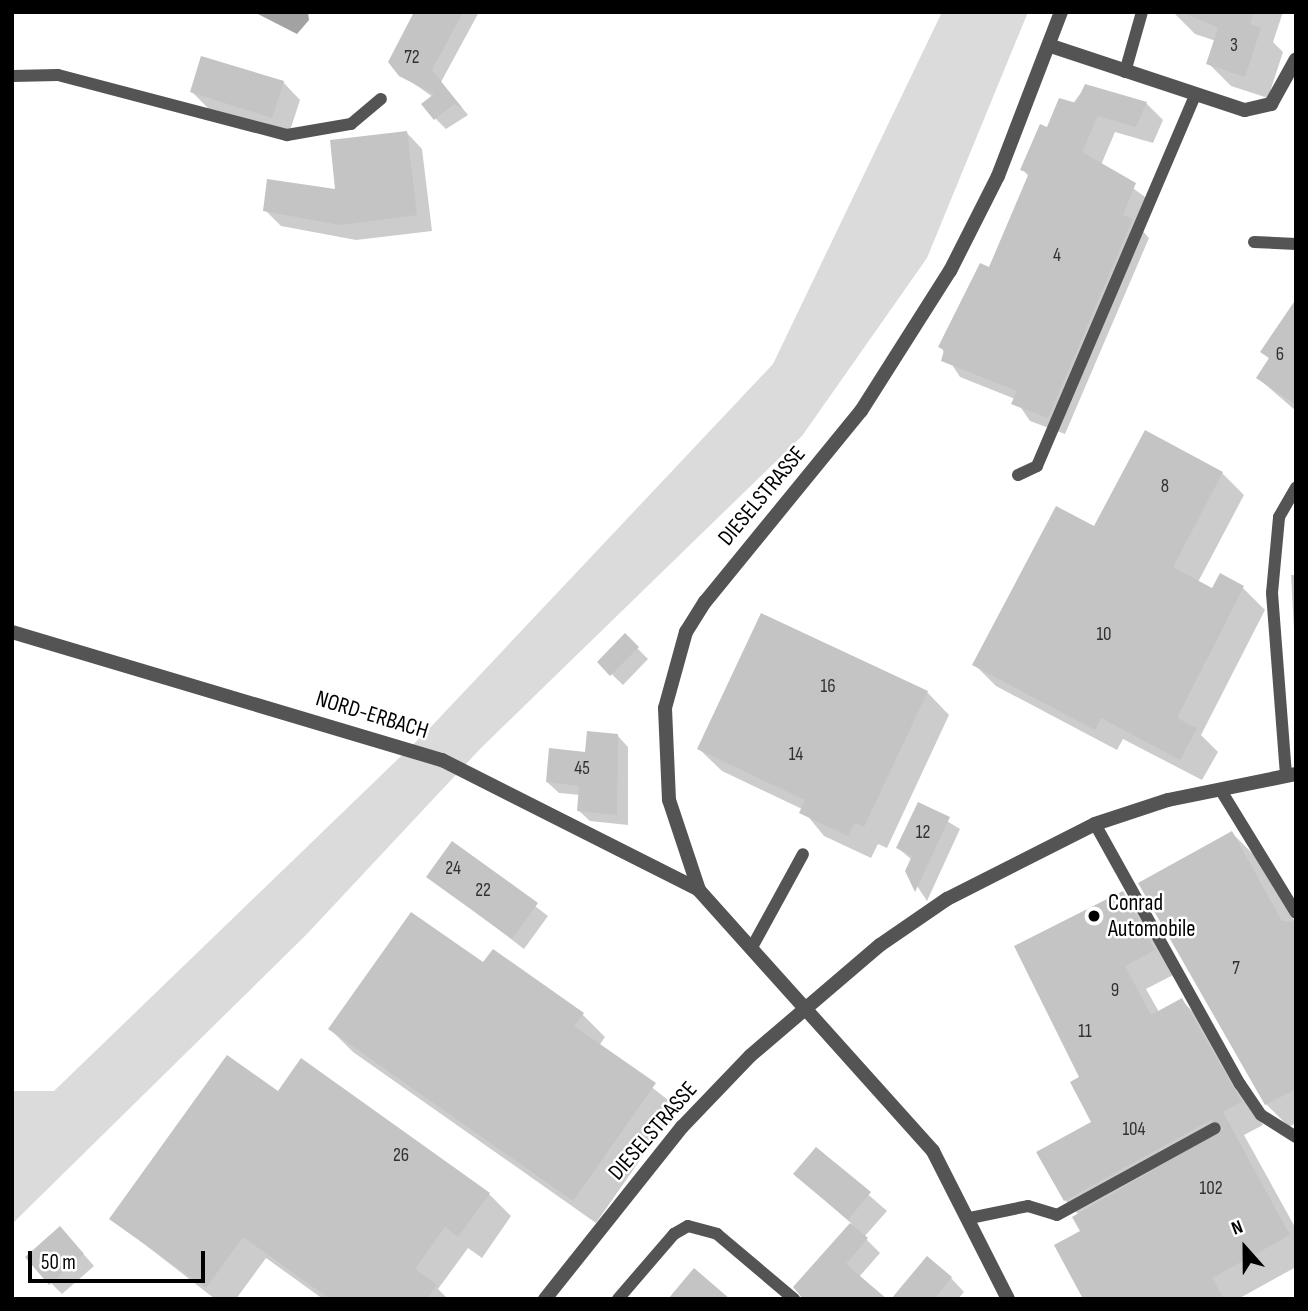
<!DOCTYPE html>
<html>
<head>
<meta charset="utf-8">
<style>
  body { margin:0 }
  #map { position:relative; width:1308px; height:1311px; overflow:hidden; background:#fff; font-family:"Sofia Sans Condensed",sans-serif }
  div>[style] { position:absolute }
  .green>* { inset:0; background:#dbdbdb }
  .water>* { inset:0; background:#a2a2a2 }
  .shadow>* { inset:0; background:#0003 }
  .building>* { inset:0; background:#c4c4c4 }
  .service>* { height:12px; margin:-6px; padding:0 6px; transform-origin:6px; border-radius:6px; background:#545454 }
  .minor>* { height:14px; margin:-7px; padding:0 7px; transform-origin:7px; border-radius:7px; background:#545454 }
  .dots>* { width:19px; height:19px; translate:-50% -50%; box-sizing:border-box; border:4px solid #fff; border-radius:50% }
  span { translate:-50% -50%; white-space:nowrap; text-align:center; line-height:1.15; -webkit-text-stroke:5px #fff; paint-order:stroke }
  .number-label { font-size:19px; color:#313131 }
  .number-label span { -webkit-text-stroke-width:0 }
  .street-label { font-size:23px; color:#000 }
  .poi-label { font-size:23px; color:#000 }
  .left { translate:0 -50%; text-align:left }
  .frame { position:absolute; inset:0; border:14px solid #000; pointer-events:none }
  .north { position:absolute; left:1210px; top:1213px; width:70px; height:70px; -webkit-text-stroke:5px #fff; paint-order:stroke; rotate:339deg; font-size:19px; font-weight:700; line-height:28px; text-align:center; color:#000 }
  .north::after { content:''; display:block; margin:auto; width:24px; height:32px; background:#000; clip-path:polygon(50% 0,100% 100%,50% 72%,0 100%) }
  .scale { position:absolute; left:28px; top:1251px; width:177px; height:32px; box-sizing:border-box; border:4px solid #000; border-top:0; padding-left:9px; font-size:21px; line-height:24px; white-space:nowrap; color:#000; -webkit-text-stroke:5px #fff; paint-order:stroke }
</style>
</head>
<body>
<div id="map">
  <div class="green">
    <i style="clip-path:polygon(942px 12px,1028px 12px,927px 258px,802px 436px,481px 748px,306px 935px,12px 1224px,12px 1091px,54px 1091px,427px 731px,773px 364px)"></i>
  </div>
  <div class="water">
    <i style="clip-path:polygon(254px 12px,308px 12px,309px 20px,297px 34px)"></i>
  </div>
  <div class="shadow">
    <i style="clip-path:polygon(424px 12px,479px 12px,441px 82px,468px 115px,446px 129px,435px 118px,433px 97px,400px 74px)"></i>
    <i style="clip-path:polygon(1173px 12px,1283px 12px,1273px 42px,1283px 52px,1268px 98px,1231px 86px,1208px 63px,1216px 41px,1195px 34px)"></i>
    <i style="clip-path:polygon(283px 82px,300px 100px,289px 134px,209px 109px,192px 92px)"></i>
    <i style="clip-path:polygon(1086px 86px,1146px 103px,1163px 120px,1153px 143px,1115px 132px,1101px 165px,1152px 202px,1141px 229px,1149px 238px,1065px 434px,1030px 421px,1015px 399px,960px 377px,940px 346px,990px 270px,1029px 177px,1023px 170px)"></i>
    <i style="clip-path:polygon(407px 133px,422px 149px,432px 231px,356px 240px,281px 226px,265px 210px,337px 191px)"></i>
    <i style="clip-path:polygon(1296px 302px,1296px 411px,1258px 378px,1270px 359px,1263px 352px)"></i>
    <i style="clip-path:polygon(1222px 473px,1244px 495px,1198px 582px,1213px 590px,1243px 588px,1265px 610px,1201px 735px,1218px 752px,1202px 780px,1123px 739px,1117px 750px,996px 686px,974px 664px,1095px 528px)"></i>
    <i style="clip-path:polygon(1291px 575px,1296px 575px,1296px 632px,1294px 630px)"></i>
    <i style="clip-path:polygon(625px 636px,648px 659px,623px 685px,599px 662px)"></i>
    <i style="clip-path:polygon(927px 692px,949px 715px,887px 848px,878px 844px,871px 858px,824px 836px,802px 809px,722px 771px,699px 749px)"></i>
    <i style="clip-path:polygon(617px 735px,628px 747px,628px 825px,590px 821px,578px 810px,580px 795px,559px 793px,547px 782px)"></i>
    <i style="clip-path:polygon(919px 804px,960px 829px,927px 901px,907px 871px,912px 860px,898px 848px)"></i>
    <i style="clip-path:polygon(1232px 833px,1254px 855px,1296px 923px,1296px 1123px,1289px 1127px,1266px 1104px,1140px 884px)"></i>
    <i style="clip-path:polygon(452px 843px,548px 916px,524px 949px,428px 876px)"></i>
    <i style="clip-path:polygon(1122px 894px,1145px 916px,1177px 973px,1146px 989px,1159px 1012px,1181px 1000px,1204px 1022px,1263px 1125px,1244px 1135px,1296px 1229px,1296px 1267px,1238px 1299px,1085px 1299px,1079px 1215px,1065px 1200px,1093px 1123px,1081px 1078px)"></i>
    <i style="clip-path:polygon(484px 964px,582px 1014px,605px 1037px,599px 1046px,677px 1107px,596px 1223px,353px 1052px,330px 1029px)"></i>
    <i style="clip-path:polygon(816px 1149px,887px 1211px,864px 1237px,880px 1253px,859px 1277px,803px 1278px,852px 1224px,795px 1174px)"></i>
    <i style="clip-path:polygon(489px 1194px,511px 1216px,482px 1258px,468px 1248px,438px 1289px,448px 1299px,323px 1299px,266px 1258px,236px 1299px,215px 1299px,112px 1219px)"></i>
    <i style="clip-path:polygon(71px 1240px,94px 1266px,62px 1294px,51px 1283px)"></i>
    <i style="clip-path:polygon(951px 1278px,964px 1292px,958px 1299px,893px 1299px)"></i>
  </div>
  <div class="building">
    <i style="clip-path:polygon(414px 12px,463px 12px,432px 70px,463px 109px,454px 104px,434px 120px,421px 104px,434px 94px,399px 76px,388px 62px)"></i>
    <i style="clip-path:polygon(1183px 12px,1254px 12px,1250px 24px,1261px 28px,1245px 77px,1206px 64px,1218px 28px)"></i>
    <i style="clip-path:polygon(201px 56px,284px 81px,272px 118px,190px 92px)"></i>
    <i style="clip-path:polygon(1085px 84px,1147px 102px,1136px 127px,1098px 116px,1082px 152px,1136px 183px,1123px 215px,1133px 219px,1048px 418px,1011px 404px,1017px 391px,941px 361px,944px 350px,938px 347px,980px 263px,989px 267px,1029px 173px,1020px 170px,1040px 124px,1047px 127px,1059px 98px,1076px 103px)"></i>
    <i style="clip-path:polygon(407px 131px,417px 215px,340px 225px,263px 211px,267px 179px,335px 189px,330px 140px)"></i>
    <i style="clip-path:polygon(1296px 299px,1296px 405px,1256px 378px,1269px 358px,1260px 352px)"></i>
    <i style="clip-path:polygon(1145px 430px,1223px 472px,1173px 567px,1212px 588px,1220px 573px,1244px 586px,1177px 718px,1197px 728px,1180px 760px,1101px 718px,1095px 730px,972px 665px,1056px 506px,1094px 526px)"></i>
    <i style="clip-path:polygon(761px 613px,928px 691px,864px 827px,855px 823px,848px 836px,799px 813px,805px 800px,697px 749px)"></i>
    <i style="clip-path:polygon(625px 633px,639px 647px,610px 676px,597px 662px)"></i>
    <i style="clip-path:polygon(587px 731px,618px 734px,617px 815px,577px 811px,579px 786px,546px 782px,549px 748px,585px 752px)"></i>
    <i style="clip-path:polygon(918px 802px,950px 817px,915px 892px,905px 871px,912px 856px,896px 848px)"></i>
    <i style="clip-path:polygon(1232px 831px,1282px 921px,1296px 922px,1296px 1089px,1265px 1105px,1138px 883px)"></i>
    <i style="clip-path:polygon(452px 841px,538px 903px,512px 939px,426px 877px)"></i>
    <i style="clip-path:polygon(1123px 891px,1155px 950px,1125px 966px,1151px 1015px,1182px 998px,1242px 1102px,1223px 1112px,1290px 1235px,1212px 1278px,1224px 1299px,1083px 1299px,1054px 1245px,1080px 1231px,1072px 1217px,1224px 1129px,1211px 1120px,1064px 1201px,1036px 1152px,1091px 1122px,1070px 1082px,1079px 1077px,1014px 946px)"></i>
    <i style="clip-path:polygon(411px 912px,483px 962px,493px 949px,584px 1013px,574px 1026px,656px 1083px,573px 1201px,328px 1029px)"></i>
    <i style="clip-path:polygon(227px 1055px,278px 1091px,301px 1058px,490px 1193px,458px 1237px,445px 1227px,415px 1269px,437px 1285px,427px 1299px,330px 1299px,243px 1237px,206px 1288px,109px 1219px)"></i>
    <i style="clip-path:polygon(816px 1147px,871px 1192px,848px 1220px,793px 1174px)"></i>
    <i style="clip-path:polygon(850px 1223px,868px 1238px,846px 1264px,887px 1299px,803px 1299px,793px 1287px)"></i>
    <i style="clip-path:polygon(60px 1226px,84px 1254px,49px 1285px,25px 1257px)"></i>
    <i style="clip-path:polygon(927px 1256px,952px 1277px,934px 1299px,891px 1299px)"></i>
    <i style="clip-path:polygon(694px 1268px,730px 1299px,668px 1299px)"></i>
  </div>
  <div class="service">
    <i style="left:1125px;top:72px;width:62px;rotate:-74.2deg"></i>
    <i style="left:12px;top:76px;width:46px;rotate:-1.2deg"></i>
    <i style="left:58px;top:75px;width:237px;rotate:14.7deg"></i>
    <i style="left:287px;top:135px;width:65px;rotate:-9.8deg"></i>
    <i style="left:351px;top:124px;width:39px;rotate:-40deg"></i>
    <i style="left:1254px;top:242px;width:42px;rotate:2.7deg"></i>
    <i style="left:1018px;top:475px;width:21px;rotate:-25deg"></i>
    <i style="left:1037px;top:466px;width:402px;rotate:-66.9deg"></i>
    <i style="left:1286px;top:775px;width:183px;rotate:-94.4deg"></i>
    <i style="left:1272px;top:593px;width:76px;rotate:-84.7deg"></i>
    <i style="left:1279px;top:517px;width:34px;rotate:-60deg"></i>
    <i style="left:1220px;top:789px;width:145px;rotate:58.5deg"></i>
    <i style="left:1095px;top:824px;width:298px;rotate:60.9deg"></i>
    <i style="left:1240px;top:1084px;width:37px;rotate:56deg"></i>
    <i style="left:1261px;top:1115px;width:41px;rotate:32.2deg"></i>
    <i style="left:751px;top:949px;width:108px;rotate:-61.3deg"></i>
    <i style="left:970px;top:1218px;width:59px;rotate:-11.7deg"></i>
    <i style="left:1028px;top:1206px;width:30px;rotate:17deg"></i>
    <i style="left:1057px;top:1215px;width:180px;rotate:-28.8deg"></i>
    <i style="left:618px;top:1299px;width:86px;rotate:-49.3deg"></i>
    <i style="left:674px;top:1234px;width:16px;rotate:-30deg"></i>
    <i style="left:688px;top:1226px;width:30px;rotate:15deg"></i>
    <i style="left:717px;top:1234px;width:101px;rotate:40.2deg"></i>
  </div>
  <div class="minor">
    <i style="left:1051px;top:46px;width:204px;rotate:18.3deg"></i>
    <i style="left:1245px;top:110px;width:27px;rotate:-13deg"></i>
    <i style="left:1271px;top:104px;width:51px;rotate:-60.9deg"></i>
    <i style="left:12px;top:632px;width:449px;rotate:16.6deg"></i>
    <i style="left:442px;top:760px;width:288px;rotate:26.8deg"></i>
    <i style="left:545px;top:1299px;width:220px;rotate:-51.5deg"></i>
    <i style="left:682px;top:1127px;width:98px;rotate:-46.2deg"></i>
    <i style="left:750px;top:1056px;width:171px;rotate:-40.5deg"></i>
    <i style="left:880px;top:945px;width:81px;rotate:-34.5deg"></i>
    <i style="left:947px;top:899px;width:166px;rotate:-26.9deg"></i>
    <i style="left:1095px;top:824px;width:77px;rotate:-18.2deg"></i>
    <i style="left:1168px;top:800px;width:131px;rotate:-11.5deg"></i>
    <i style="left:1008px;top:1299px;width:166px;rotate:-116.9deg"></i>
    <i style="left:933px;top:1151px;width:351px;rotate:-131.9deg"></i>
    <i style="left:699px;top:890px;width:95px;rotate:-108.4deg"></i>
    <i style="left:669px;top:800px;width:92px;rotate:-92.5deg"></i>
    <i style="left:665px;top:708px;width:79px;rotate:-74.6deg"></i>
    <i style="left:686px;top:632px;width:36px;rotate:-58deg"></i>
    <i style="left:705px;top:602px;width:247px;rotate:-50.8deg"></i>
    <i style="left:861px;top:411px;width:166px;rotate:-57.6deg"></i>
    <i style="left:950px;top:271px;width:106px;rotate:-63.2deg"></i>
    <i style="left:998px;top:176px;width:176px;rotate:-69deg"></i>
  </div>
  <div class="dots">
    <i style="left:1094px;top:916px;background:#000"></i>
  </div>
  <div class="number-label">
    <span style="left:1234px;top:46px">3</span>
    <span style="left:412px;top:58px">72</span>
    <span style="left:1057px;top:256px">4</span>
    <span style="left:1280px;top:355px">6</span>
    <span style="left:1165px;top:487px">8</span>
    <span style="left:1104px;top:635px">10</span>
    <span style="left:828px;top:687px">16</span>
    <span style="left:796px;top:755px">14</span>
    <span style="left:582px;top:769px">45</span>
    <span style="left:923px;top:833px">12</span>
    <span style="left:453px;top:869px">24</span>
    <span style="left:483px;top:891px">22</span>
    <span style="left:1236px;top:969px">7</span>
    <span style="left:1115px;top:991px">9</span>
    <span style="left:1085px;top:1032px">11</span>
    <span style="left:1134px;top:1130px">104</span>
    <span style="left:401px;top:1156px">26</span>
    <span style="left:1211px;top:1189px">102</span>
  </div>
  <div class="street-label">
    <span style="left:762px;top:496px;rotate:-50deg">DIESELSTRASSE</span>
    <span style="left:372px;top:715px;rotate:17deg">NORD-ERBACH</span>
    <span style="left:653px;top:1131px;rotate:-49deg">DIESELSTRASSE</span>
  </div>
  <div class="poi-label">
    <span class="left" style="left:1108px;top:916px">Conrad<br>Automobile</span>
  </div>
  <div class="frame"></div>
  <div class="north">N</div>
  <div class="scale">50 m</div>
</div>
</body>
</html>
